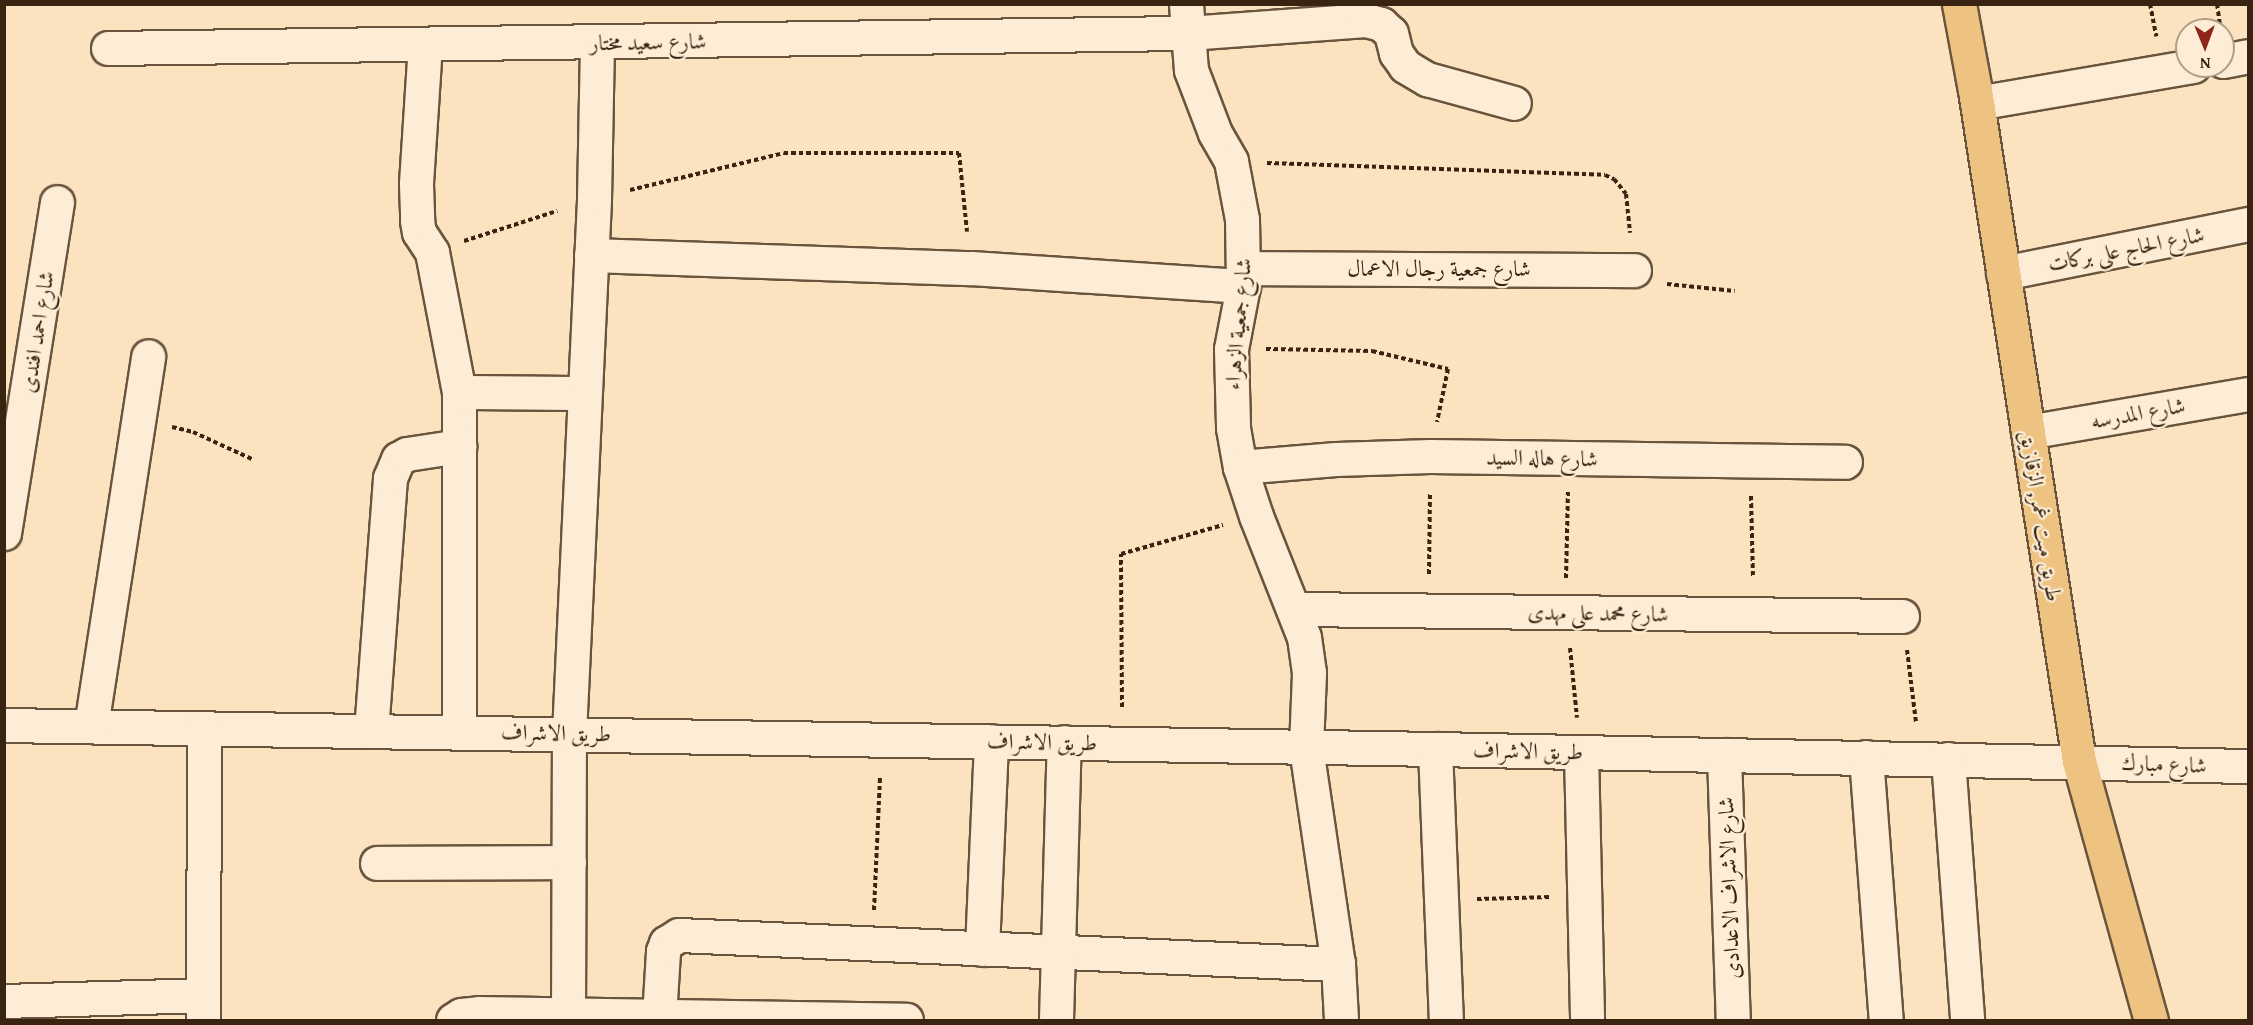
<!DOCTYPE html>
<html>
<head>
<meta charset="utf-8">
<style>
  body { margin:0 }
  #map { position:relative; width:2253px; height:1025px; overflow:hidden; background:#fce3c0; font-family:"Gentium Book Plus",Amiri,serif }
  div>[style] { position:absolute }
  .path>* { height:4px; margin-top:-2px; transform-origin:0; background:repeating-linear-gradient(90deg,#382411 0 4.5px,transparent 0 7.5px) }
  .roads { filter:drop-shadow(2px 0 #69543d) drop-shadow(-2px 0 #69543d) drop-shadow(0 2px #69543d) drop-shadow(0 -2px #69543d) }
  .minor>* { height:33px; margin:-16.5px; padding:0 16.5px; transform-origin:16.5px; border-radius:16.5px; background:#fdedd6 }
  .trunk>* { height:33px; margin:-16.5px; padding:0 16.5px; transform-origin:16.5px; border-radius:16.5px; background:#eec280 }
  span { translate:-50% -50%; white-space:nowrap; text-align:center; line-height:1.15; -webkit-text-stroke:4.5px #fdedd6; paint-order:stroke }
  .street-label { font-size:22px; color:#382411 }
  .frame { position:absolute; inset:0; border:6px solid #382411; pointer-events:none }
  .north { position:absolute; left:2175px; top:18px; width:60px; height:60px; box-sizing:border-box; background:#fdedd6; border:2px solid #ae9d87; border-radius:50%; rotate:179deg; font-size:16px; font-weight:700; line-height:24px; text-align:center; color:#382411 }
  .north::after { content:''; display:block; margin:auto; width:21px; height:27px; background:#8f2418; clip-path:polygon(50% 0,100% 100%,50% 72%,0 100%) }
</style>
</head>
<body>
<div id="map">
  <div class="path">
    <i style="left:2150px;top:4px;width:33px;rotate:79deg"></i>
    <i style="left:2217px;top:4px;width:21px;rotate:82deg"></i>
    <i style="left:1267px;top:163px;width:338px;rotate:2deg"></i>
    <i style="left:1605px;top:175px;width:10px;rotate:24deg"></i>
    <i style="left:1614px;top:179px;width:19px;rotate:51deg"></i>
    <i style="left:1626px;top:194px;width:39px;rotate:84deg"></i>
    <i style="left:630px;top:190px;width:158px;rotate:-13.5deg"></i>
    <i style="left:784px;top:153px;width:175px"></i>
    <i style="left:959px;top:153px;width:79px;rotate:84.2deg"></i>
    <i style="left:464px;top:241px;width:98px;rotate:-17.9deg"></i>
    <i style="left:1667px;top:284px;width:68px;rotate:5.9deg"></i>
    <i style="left:1266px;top:349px;width:106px;rotate:1.1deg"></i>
    <i style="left:1372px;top:351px;width:78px;rotate:13.3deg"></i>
    <i style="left:1448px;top:369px;width:54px;rotate:101.7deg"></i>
    <i style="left:172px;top:427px;width:22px;rotate:13deg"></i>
    <i style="left:193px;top:432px;width:65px;rotate:24.6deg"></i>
    <i style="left:1751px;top:496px;width:82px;rotate:88.6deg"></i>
    <i style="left:1429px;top:574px;width:82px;rotate:-89.3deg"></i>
    <i style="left:1566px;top:578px;width:86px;rotate:-88.7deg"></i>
    <i style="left:1570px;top:648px;width:70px;rotate:84.3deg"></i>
    <i style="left:1907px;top:650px;width:73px;rotate:82.9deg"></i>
    <i style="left:1122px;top:707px;width:153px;rotate:-90.4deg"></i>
    <i style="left:1121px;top:554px;width:106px;rotate:-15.9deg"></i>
    <i style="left:1477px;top:899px;width:73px;rotate:-1.6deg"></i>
    <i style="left:874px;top:910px;width:134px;rotate:-87.4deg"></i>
  </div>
  <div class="roads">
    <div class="minor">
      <i style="left:1186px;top:4px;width:66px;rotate:85.7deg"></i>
      <i style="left:1191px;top:70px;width:67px;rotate:69.1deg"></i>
      <i style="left:1215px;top:133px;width:32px;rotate:60deg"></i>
      <i style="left:1231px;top:161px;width:59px;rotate:79.3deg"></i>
      <i style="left:1242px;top:219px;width:67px;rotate:89.1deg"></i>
      <i style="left:1243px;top:286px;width:64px;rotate:100.8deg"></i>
      <i style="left:1231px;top:349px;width:79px;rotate:88.5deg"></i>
      <i style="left:1233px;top:428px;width:40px;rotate:80deg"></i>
      <i style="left:1240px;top:467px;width:52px;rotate:71.9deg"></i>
      <i style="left:1256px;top:516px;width:130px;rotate:68.4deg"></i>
      <i style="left:1304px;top:637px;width:36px;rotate:82deg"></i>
      <i style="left:1309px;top:673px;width:75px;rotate:92.3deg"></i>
      <i style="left:1306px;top:748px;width:218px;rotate:81.6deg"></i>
      <i style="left:1338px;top:964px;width:56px;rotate:86.9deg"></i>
      <i style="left:425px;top:44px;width:140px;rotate:93.7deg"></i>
      <i style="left:416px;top:184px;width:37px;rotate:88deg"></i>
      <i style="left:417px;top:221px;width:11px;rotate:80deg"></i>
      <i style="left:419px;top:232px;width:24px;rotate:57deg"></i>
      <i style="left:432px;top:252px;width:143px;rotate:79.1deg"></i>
      <i style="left:459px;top:392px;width:340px;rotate:90deg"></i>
      <i style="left:108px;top:48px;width:1080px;rotate:-0.8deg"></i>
      <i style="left:1188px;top:33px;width:178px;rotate:-4.2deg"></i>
      <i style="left:1366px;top:20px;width:16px;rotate:15deg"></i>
      <i style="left:1381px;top:24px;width:13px;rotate:42deg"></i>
      <i style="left:1391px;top:33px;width:21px;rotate:76deg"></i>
      <i style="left:1396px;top:53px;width:16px;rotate:55deg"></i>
      <i style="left:1405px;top:66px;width:26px;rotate:31deg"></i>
      <i style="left:1427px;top:79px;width:90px;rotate:15.4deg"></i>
      <i style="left:2223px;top:61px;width:25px;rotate:-11deg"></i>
      <i style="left:1977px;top:103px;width:219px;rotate:-9.7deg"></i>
      <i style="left:591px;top:255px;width:380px;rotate:2deg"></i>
      <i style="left:971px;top:268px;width:273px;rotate:3.8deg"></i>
      <i style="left:1244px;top:268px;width:390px;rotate:0.3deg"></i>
      <i style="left:2003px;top:273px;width:250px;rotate:-11.3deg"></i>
      <i style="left:459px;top:392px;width:125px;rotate:0.5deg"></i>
      <i style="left:2028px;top:432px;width:223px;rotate:-9.8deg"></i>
      <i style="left:1240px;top:467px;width:96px;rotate:-4.8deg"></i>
      <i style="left:1336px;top:459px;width:94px;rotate:-1.8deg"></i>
      <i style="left:1430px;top:456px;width:415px;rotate:0.8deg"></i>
      <i style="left:4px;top:533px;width:335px;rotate:-80.9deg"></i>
      <i style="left:1294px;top:609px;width:608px;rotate:0.66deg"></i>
      <i style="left:4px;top:725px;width:1431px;rotate:0.96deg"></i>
      <i style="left:1435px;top:749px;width:813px;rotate:1.2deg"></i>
      <i style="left:91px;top:726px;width:374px;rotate:-81.2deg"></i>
      <i style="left:371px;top:731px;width:254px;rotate:-85.7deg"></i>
      <i style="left:390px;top:478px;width:21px;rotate:-67deg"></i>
      <i style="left:398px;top:459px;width:10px;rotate:-29deg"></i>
      <i style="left:407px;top:454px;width:53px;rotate:-8.7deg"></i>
      <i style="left:1435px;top:749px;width:271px;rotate:87.7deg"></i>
      <i style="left:1581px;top:752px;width:268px;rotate:88.7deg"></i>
      <i style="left:1724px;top:755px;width:265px;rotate:88.1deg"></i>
      <i style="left:1866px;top:757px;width:264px;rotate:85.7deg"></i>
      <i style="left:1948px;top:759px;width:262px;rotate:85.8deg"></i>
      <i style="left:377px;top:863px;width:192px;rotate:-0.3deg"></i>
      <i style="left:982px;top:949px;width:208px;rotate:-87.5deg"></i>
      <i style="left:4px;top:1001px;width:199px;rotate:-1.7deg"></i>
      <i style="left:568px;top:1017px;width:283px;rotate:-89.8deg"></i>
      <i style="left:569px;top:734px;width:536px;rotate:-87.32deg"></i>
      <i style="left:594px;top:199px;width:157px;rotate:-88.9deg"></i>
      <i style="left:659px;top:1017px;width:66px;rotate:-86.5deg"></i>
      <i style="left:663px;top:951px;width:9px;rotate:-69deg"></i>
      <i style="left:666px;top:943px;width:15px;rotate:-32deg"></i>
      <i style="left:679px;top:935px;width:660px;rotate:2.52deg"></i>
      <i style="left:203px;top:1020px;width:292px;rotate:-89.8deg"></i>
      <i style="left:453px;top:1020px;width:9px;rotate:-32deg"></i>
      <i style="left:461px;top:1015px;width:18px;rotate:-6deg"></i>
      <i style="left:479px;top:1013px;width:427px;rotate:0.9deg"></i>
      <i style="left:1056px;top:1020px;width:278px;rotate:-88.4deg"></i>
    </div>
    <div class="trunk">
      <i style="left:1959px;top:4px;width:87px;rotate:79.5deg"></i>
      <i style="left:1975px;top:90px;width:679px;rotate:81.19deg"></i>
      <i style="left:2079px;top:761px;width:269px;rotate:74.5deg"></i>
    </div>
  </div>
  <div class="street-label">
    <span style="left:648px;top:42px;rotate:-1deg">شارع سعيد مختار</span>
    <span style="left:2126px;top:249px;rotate:-11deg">شارع الحاج على بركات</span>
    <span style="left:1439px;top:269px">شارع جمعية رجال الاعمال</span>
    <span style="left:1238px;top:324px;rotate:-85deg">شارع جمعية الزهراء</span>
    <span style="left:37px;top:332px;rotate:-81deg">شارع احمد افندى</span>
    <span style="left:2138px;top:413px;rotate:-10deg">شارع المدرسه</span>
    <span style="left:1542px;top:458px;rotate:1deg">شارع هاله السيد</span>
    <span style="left:2041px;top:516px;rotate:81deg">طريق ميت غمر, الزقازيق</span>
    <span style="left:1598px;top:613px;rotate:1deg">شارع محمد على مهدى</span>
    <span style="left:556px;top:733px;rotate:1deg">طريق الاشراف</span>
    <span style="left:1042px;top:742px;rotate:1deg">طريق الاشراف</span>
    <span style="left:1528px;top:751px;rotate:1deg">طريق الاشراف</span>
    <span style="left:2164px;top:764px;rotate:2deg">شارع مبارك</span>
    <span style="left:1729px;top:888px;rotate:-92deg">شارع الاشراف الاعدادى</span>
  </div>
  <div class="frame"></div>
  <div class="north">N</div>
</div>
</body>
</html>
